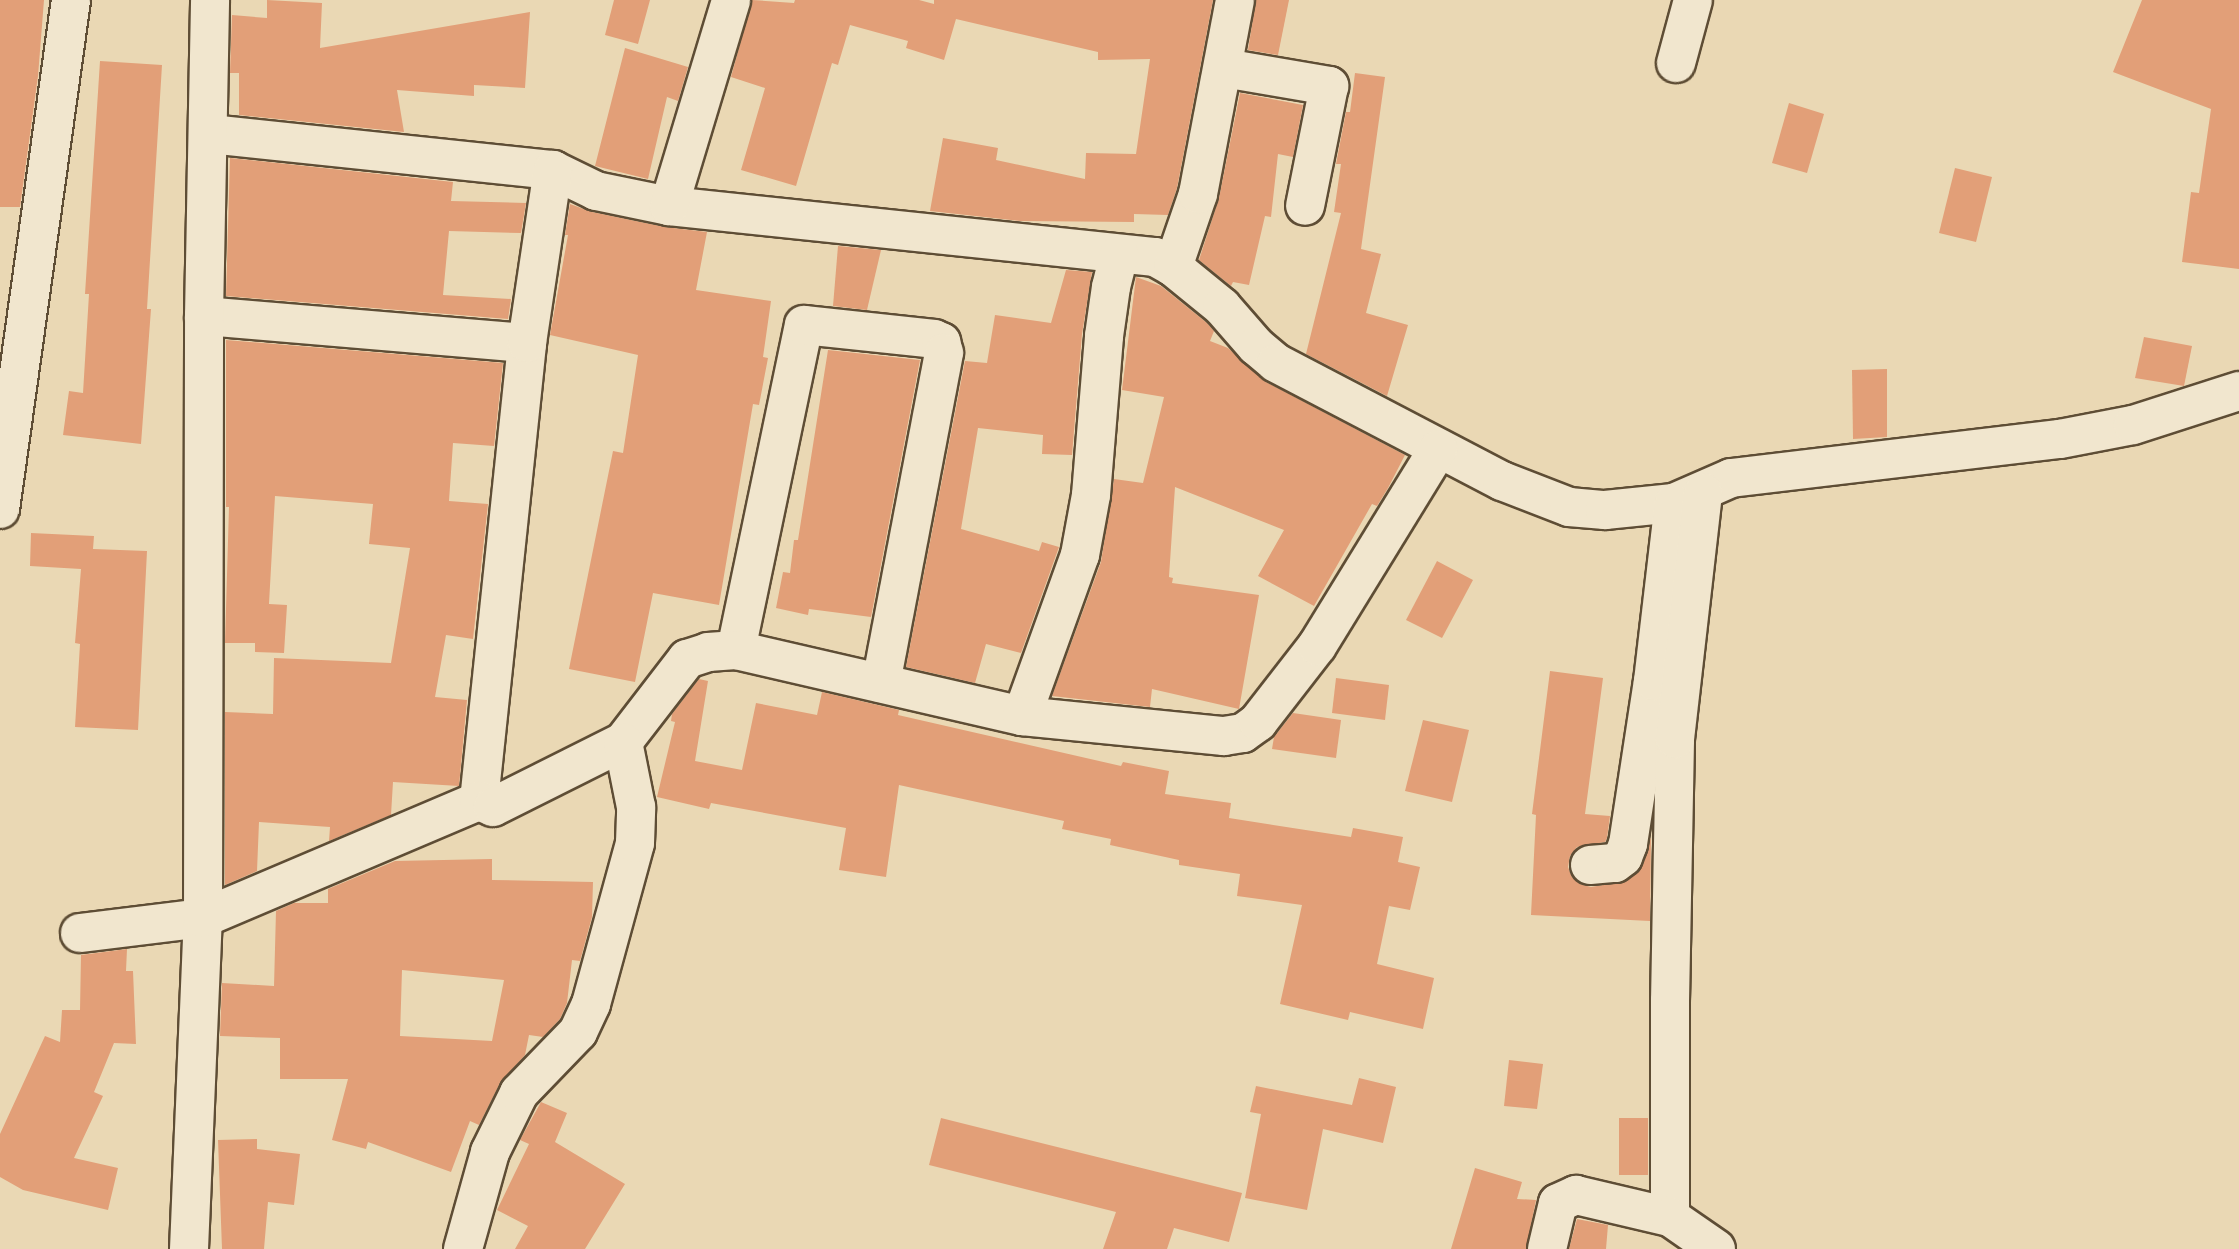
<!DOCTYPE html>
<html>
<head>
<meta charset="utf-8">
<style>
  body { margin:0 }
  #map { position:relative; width:2239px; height:1249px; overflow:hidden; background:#ead8b4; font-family:"IM FELL French Canon",serif }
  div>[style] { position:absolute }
  .building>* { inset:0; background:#e29f78 }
  .roads { filter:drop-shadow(2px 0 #5e4d35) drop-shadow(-2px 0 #5e4d35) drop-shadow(0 2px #5e4d35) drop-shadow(0 -2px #5e4d35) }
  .minor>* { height:38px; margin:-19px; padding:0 19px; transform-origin:19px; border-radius:19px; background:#f1e6ce }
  span { translate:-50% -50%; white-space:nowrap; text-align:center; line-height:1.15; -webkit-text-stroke:6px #f1e6ce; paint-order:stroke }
</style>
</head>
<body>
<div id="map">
  <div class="building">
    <i style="clip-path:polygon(0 0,44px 0,38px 76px,20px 207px,0 207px)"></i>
    <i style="clip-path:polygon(267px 0,322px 3px,320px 48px,530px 12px,525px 88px,474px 85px,474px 96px,397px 90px,404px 132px,239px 115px,239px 73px,230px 73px,232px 15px,267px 18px)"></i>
    <i style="clip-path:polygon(614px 0,650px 0,638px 44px,605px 35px)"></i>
    <i style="clip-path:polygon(752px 0,794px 3px,795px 0,919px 0,934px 4px,934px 0,1213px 0,1177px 188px,1168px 215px,1134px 214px,1134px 222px,1020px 221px,930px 211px,943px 138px,998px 148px,996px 160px,1085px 179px,1086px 153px,1136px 154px,1150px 59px,1098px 60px,1098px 52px,956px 19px,944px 60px,906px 48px,908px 41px,850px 25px,838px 65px,832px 63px,796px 186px,741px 170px,765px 88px,731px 77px)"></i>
    <i style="clip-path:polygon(1256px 0,1289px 0,1278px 55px,1248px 50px)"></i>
    <i style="clip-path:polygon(2142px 0,2239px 0,2239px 269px,2182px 262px,2191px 192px,2199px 193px,2211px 109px,2113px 72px)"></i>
    <i style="clip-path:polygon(625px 48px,688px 67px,678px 101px,667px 97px,648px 179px,595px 166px)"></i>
    <i style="clip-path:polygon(100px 61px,162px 65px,147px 309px,151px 309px,141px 444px,63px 435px,69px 391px,83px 393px,89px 294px,85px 294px)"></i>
    <i style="clip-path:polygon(1355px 73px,1385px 77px,1361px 249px,1381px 254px,1366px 313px,1408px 325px,1387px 396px,1306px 354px,1341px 213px,1334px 212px,1341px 164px,1336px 164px,1346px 112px,1350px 112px)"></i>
    <i style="clip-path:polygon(1240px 93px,1303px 105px,1293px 157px,1278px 154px,1271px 217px,1265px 216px,1249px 285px,1233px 282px,1231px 286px,1199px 260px,1219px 198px)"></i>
    <i style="clip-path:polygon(1789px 103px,1824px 114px,1807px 173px,1772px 163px)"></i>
    <i style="clip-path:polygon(230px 158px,453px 182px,451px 201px,526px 203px,521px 233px,449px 231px,443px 295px,511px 299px,508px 319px,226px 296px)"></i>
    <i style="clip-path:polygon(1955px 168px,1992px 177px,1976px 242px,1939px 233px)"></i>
    <i style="clip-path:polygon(570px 204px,592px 212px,665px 227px,707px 232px,696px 290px,771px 301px,763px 357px,768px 358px,759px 405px,753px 404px,719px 605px,653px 593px,635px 682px,569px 669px,613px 451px,623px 453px,638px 355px,550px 335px,568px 235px,565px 235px)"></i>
    <i style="clip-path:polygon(838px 246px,881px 250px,867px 310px,833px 306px)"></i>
    <i style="clip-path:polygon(1066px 270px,1092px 272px,1082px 334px,1072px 455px,1042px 454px,1043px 435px,978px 428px,961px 529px,1039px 551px,1042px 542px,1059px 547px,1021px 653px,986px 644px,975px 683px,906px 667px,965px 361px,987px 363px,995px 315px,1051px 323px)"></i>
    <i style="clip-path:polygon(1136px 277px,1161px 286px,1207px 323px,1214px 331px,1210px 341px,1228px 348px,1266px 382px,1405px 455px,1388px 488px,1377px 506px,1372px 504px,1314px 606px,1258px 576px,1284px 530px,1175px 487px,1169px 577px,1173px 578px,1172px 583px,1259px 595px,1239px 709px,1152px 689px,1150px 707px,1052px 696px,1101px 562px,1114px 479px,1143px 483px,1164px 397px,1122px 390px)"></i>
    <i style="clip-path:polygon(2144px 337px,2192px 346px,2184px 386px,2135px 378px)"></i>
    <i style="clip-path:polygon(226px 340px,503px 363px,494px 446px,453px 443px,449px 501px,488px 504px,473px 639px,446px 635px,435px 697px,467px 700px,459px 786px,393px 782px,391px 815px,329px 841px,330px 827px,259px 822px,257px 871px,225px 885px,225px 712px,273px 714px,274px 658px,391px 663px,410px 548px,369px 544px,373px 504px,275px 496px,269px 604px,287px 605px,284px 653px,255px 652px,255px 643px,225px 643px,229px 507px,226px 507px)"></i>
    <i style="clip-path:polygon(828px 350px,920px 360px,871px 617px,809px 609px,808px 615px,776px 608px,783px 572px,790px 573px,794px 540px,798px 540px)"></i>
    <i style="clip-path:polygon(1887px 369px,1887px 437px,1853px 439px,1852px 370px)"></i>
    <i style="clip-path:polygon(31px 533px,94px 536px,93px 549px,147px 551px,138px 730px,75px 727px,80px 644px,75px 643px,81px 569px,30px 566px)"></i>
    <i style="clip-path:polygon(1437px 561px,1473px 580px,1442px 638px,1406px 620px)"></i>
    <i style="clip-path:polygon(1550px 671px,1603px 678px,1585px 814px,1610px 816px,1607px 838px,1605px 842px,1577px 847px,1570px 856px,1568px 867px,1572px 877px,1580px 884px,1591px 887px,1627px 881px,1643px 865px,1651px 837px,1650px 921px,1531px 915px,1536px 815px,1532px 814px)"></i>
    <i style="clip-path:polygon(1336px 678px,1389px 685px,1385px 720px,1332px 713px)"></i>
    <i style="clip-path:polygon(699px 679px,708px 681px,695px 761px,742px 770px,756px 703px,817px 715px,822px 692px,899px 710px,898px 715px,1121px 766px,1123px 762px,1169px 771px,1165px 794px,1231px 803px,1229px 818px,1351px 837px,1353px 828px,1403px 837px,1398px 862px,1420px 867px,1410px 910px,1389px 906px,1377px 964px,1434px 978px,1423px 1029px,1350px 1012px,1348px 1020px,1280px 1004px,1302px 905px,1237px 896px,1240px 874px,1179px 865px,1179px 860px,1110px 845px,1111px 839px,1062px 829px,1064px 821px,899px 785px,886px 877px,839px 870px,846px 828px,711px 803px,709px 809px,657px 797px,675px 722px,671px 721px,672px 714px)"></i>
    <i style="clip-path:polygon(1293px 713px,1341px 720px,1336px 758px,1272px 749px,1274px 737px)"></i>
    <i style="clip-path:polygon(1423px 720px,1469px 730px,1452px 802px,1405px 791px)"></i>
    <i style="clip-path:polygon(evenodd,492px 859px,492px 880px,593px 882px,592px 917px,580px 961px,572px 960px,567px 1003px,560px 1019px,543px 1037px,529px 1035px,525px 1055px,500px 1083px,479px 1125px,470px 1121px,451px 1172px,368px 1142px,366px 1149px,332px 1140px,348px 1079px,280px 1079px,280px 1038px,220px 1036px,222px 983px,274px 986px,276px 911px,294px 903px,328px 903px,328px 889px,395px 861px,492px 859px,402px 970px,504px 980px,492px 1041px,400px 1036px,402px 970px)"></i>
    <i style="clip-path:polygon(127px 949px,126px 971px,133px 971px,136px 1044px,114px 1043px,94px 1092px,103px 1096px,74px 1158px,118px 1168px,108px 1210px,23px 1190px,0 1177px,0 1134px,45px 1036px,60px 1042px,62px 1010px,80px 1010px,81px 955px)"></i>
    <i style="clip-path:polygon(1509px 1060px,1543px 1064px,1537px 1109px,1504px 1106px)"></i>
    <i style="clip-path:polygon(1359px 1078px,1396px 1087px,1383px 1143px,1323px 1129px,1307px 1210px,1245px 1198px,1261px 1114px,1250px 1112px,1256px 1086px,1352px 1105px)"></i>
    <i style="clip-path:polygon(541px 1102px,567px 1113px,555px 1142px,625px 1184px,585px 1249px,515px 1249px,528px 1226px,497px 1210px,529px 1144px,520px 1140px)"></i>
    <i style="clip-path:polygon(941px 1118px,1242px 1193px,1229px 1242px,1174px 1228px,1167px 1249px,1103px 1249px,1116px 1212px,929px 1165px)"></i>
    <i style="clip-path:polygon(1619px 1118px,1648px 1118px,1648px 1175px,1619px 1175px)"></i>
    <i style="clip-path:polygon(257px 1139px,257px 1149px,300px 1154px,294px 1205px,268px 1202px,264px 1249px,222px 1249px,218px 1140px)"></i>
    <i style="clip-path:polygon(1475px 1168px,1522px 1182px,1517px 1199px,1536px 1200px,1526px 1249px,1451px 1249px)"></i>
    <i style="clip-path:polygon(1577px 1219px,1608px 1225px,1606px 1249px,1569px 1249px)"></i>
  </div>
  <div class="roads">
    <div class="minor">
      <i style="left:1676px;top:63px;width:65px;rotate:-74.9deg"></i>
      <i style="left:1224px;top:68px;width:107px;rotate:9.7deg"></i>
      <i style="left:1329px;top:86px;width:122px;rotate:101.3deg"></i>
      <i style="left:210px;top:134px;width:345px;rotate:6deg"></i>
      <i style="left:553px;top:170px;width:48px;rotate:26deg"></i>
      <i style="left:596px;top:191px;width:75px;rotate:11.6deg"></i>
      <i style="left:669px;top:206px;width:489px;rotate:6deg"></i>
      <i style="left:1155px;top:257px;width:21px;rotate:29deg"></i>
      <i style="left:1173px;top:267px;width:63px;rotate:39.2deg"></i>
      <i style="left:1222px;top:307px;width:52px;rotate:48.9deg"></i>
      <i style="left:1256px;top:346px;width:26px;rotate:40deg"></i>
      <i style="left:1276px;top:363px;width:255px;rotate:27.6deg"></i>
      <i style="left:1502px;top:481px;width:72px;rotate:21.2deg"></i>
      <i style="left:1569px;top:507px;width:36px;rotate:5deg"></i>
      <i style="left:1605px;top:510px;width:69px;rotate:-5.8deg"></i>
      <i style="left:1674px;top:503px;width:62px;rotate:-23.7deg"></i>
      <i style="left:1731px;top:478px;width:331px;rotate:-6.8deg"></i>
      <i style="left:2060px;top:439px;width:74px;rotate:-10.9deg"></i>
      <i style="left:2133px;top:425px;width:111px;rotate:-17.8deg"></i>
      <i style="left:669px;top:206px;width:215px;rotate:-73.2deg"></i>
      <i style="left:1173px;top:267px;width:77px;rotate:-71.1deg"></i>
      <i style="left:1198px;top:194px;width:197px;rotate:-79.2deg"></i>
      <i style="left:204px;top:316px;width:324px;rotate:4.8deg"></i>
      <i style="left:0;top:509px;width:514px;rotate:-82.06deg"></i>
      <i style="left:736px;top:650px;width:332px;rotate:-78.2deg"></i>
      <i style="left:804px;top:325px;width:131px;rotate:6.1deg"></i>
      <i style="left:934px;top:339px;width:8px;rotate:23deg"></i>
      <i style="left:941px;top:342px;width:11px;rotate:75deg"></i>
      <i style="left:944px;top:353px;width:336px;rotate:100.8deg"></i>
      <i style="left:1022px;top:716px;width:171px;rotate:-70.2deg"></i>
      <i style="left:1080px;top:555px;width:61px;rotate:-79.6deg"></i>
      <i style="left:1091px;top:495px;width:160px;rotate:-85.3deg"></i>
      <i style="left:1104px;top:336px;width:49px;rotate:-81.9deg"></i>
      <i style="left:1111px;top:287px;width:34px;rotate:-76deg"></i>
      <i style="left:479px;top:801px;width:461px;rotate:-84deg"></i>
      <i style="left:527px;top:343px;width:175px;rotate:-81.5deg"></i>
      <i style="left:1590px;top:865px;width:25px;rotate:-5deg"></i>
      <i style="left:1615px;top:863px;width:10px;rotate:-37deg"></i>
      <i style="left:1623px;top:857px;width:14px;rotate:-69deg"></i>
      <i style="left:1628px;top:844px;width:165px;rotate:-81.3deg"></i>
      <i style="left:1653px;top:681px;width:179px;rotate:-83.3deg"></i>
      <i style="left:80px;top:933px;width:124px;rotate:-7deg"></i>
      <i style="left:203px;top:918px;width:300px;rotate:-23deg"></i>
      <i style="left:479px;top:801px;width:15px;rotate:23deg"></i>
      <i style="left:493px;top:807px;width:145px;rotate:-26.6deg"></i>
      <i style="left:623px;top:742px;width:105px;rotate:-52.4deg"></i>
      <i style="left:687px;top:659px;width:22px;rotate:-18deg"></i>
      <i style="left:708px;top:652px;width:28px;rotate:-4deg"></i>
      <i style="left:736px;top:650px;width:294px;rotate:13deg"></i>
      <i style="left:1022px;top:716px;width:203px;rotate:5.7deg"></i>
      <i style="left:1224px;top:736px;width:19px;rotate:-9deg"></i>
      <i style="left:1243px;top:733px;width:19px;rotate:-36deg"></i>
      <i style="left:1258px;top:722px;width:96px;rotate:-52.2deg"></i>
      <i style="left:1317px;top:646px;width:231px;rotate:-58.4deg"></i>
      <i style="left:1670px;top:1217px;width:216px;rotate:-90deg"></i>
      <i style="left:1670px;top:1001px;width:262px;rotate:-88.9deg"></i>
      <i style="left:1675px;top:739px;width:248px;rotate:-83.5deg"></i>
      <i style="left:189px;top:1249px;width:331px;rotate:-87.6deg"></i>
      <i style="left:203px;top:918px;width:602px;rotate:-89.9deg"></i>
      <i style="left:204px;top:316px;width:316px;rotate:-88.9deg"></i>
      <i style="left:463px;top:1249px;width:101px;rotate:-74.4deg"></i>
      <i style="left:490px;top:1152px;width:66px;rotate:-63.8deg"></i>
      <i style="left:519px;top:1093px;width:85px;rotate:-46deg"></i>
      <i style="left:578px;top:1032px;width:31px;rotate:-65deg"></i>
      <i style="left:591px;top:1004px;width:167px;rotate:-74.7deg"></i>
      <i style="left:635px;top:843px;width:36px;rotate:-88deg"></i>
      <i style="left:636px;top:807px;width:66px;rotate:-101.3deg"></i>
      <i style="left:1547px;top:1249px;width:47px;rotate:-76.6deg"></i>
      <i style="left:1558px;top:1203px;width:20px;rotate:-24deg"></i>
      <i style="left:1576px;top:1195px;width:97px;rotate:13.2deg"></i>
      <i style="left:1670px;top:1217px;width:56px;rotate:34.8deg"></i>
    </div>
  </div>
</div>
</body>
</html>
